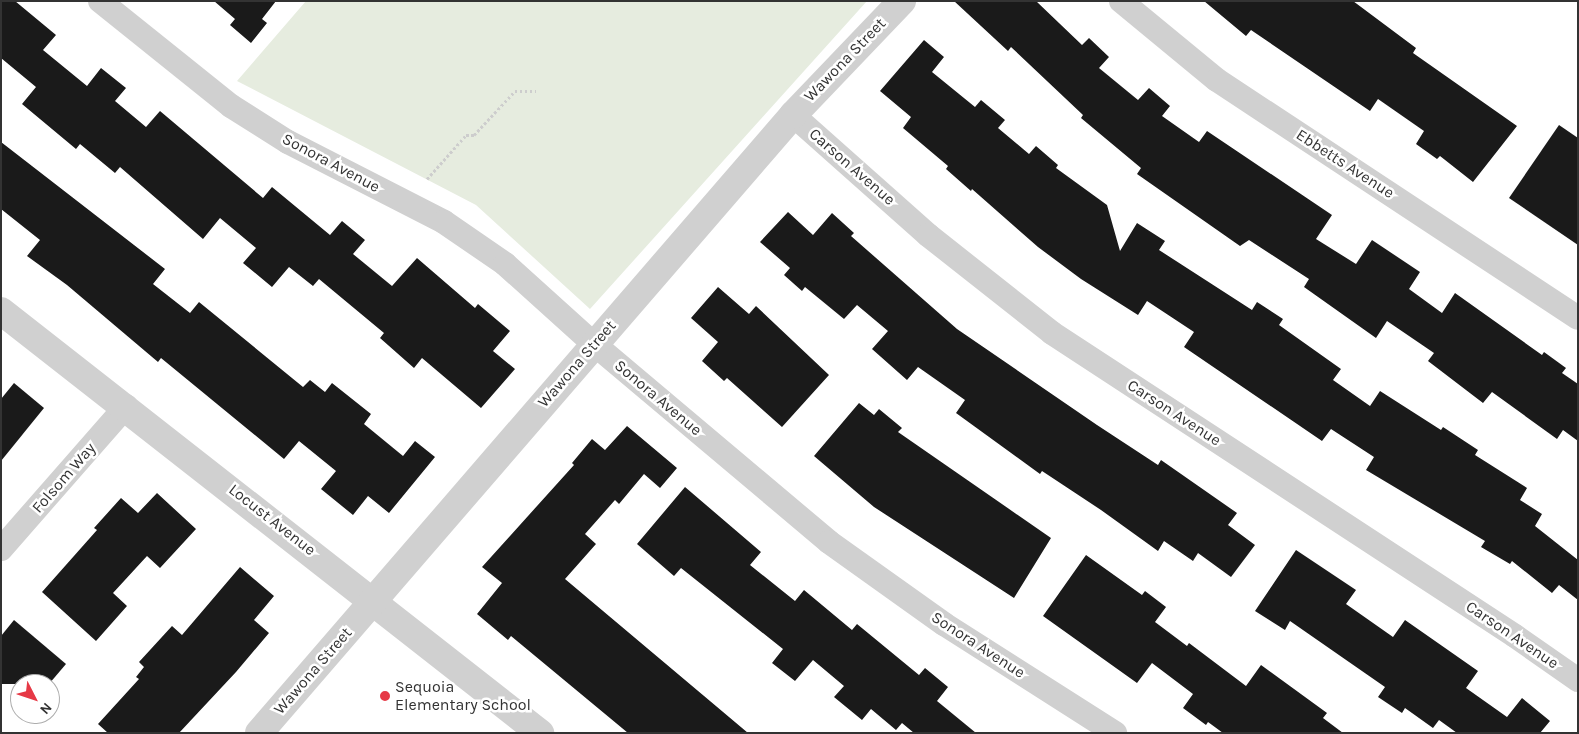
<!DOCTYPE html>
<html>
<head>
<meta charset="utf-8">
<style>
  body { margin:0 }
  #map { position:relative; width:1579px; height:734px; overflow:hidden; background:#fff; font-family:Karla,sans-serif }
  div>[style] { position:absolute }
  .green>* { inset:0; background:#e6ecdf }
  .building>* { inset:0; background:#1a1a1a }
  .path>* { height:3px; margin-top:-1.5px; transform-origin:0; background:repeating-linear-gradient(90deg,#cdcdcd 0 2.5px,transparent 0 5px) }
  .minor>* { height:24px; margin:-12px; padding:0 12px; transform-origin:12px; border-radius:12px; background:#d0d0d0 }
  .tertiary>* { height:28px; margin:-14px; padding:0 14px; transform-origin:14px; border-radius:14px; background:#d0d0d0 }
  .dots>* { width:14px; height:14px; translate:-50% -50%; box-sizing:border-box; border:2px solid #fff; border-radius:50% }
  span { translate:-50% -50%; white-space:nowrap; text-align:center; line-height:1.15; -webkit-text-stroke:5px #fff; paint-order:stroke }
  .street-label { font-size:16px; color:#333 }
  .poi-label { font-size:16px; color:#333 }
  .left { translate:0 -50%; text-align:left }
  .frame { position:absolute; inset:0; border:2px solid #333; pointer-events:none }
  .north { position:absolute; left:10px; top:674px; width:50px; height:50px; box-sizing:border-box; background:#fff; border:1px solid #adadad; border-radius:50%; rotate:131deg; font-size:14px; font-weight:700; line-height:20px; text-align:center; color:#333 }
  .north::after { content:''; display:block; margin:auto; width:18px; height:22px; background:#e63946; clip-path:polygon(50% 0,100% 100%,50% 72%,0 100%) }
</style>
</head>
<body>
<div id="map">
  <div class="green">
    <i style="clip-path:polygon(306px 1px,867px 1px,590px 309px,476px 205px,237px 81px)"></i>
  </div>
  <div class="building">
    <i style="clip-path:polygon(1px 1px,15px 1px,56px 35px,43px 50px,87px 86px,101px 68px,126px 88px,115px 101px,146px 127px,160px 111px,263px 198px,272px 187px,330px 235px,342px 221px,365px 240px,353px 254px,392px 286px,417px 258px,475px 308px,478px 304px,510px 331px,493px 351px,515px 369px,481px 408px,422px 358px,414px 368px,380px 338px,384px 333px,319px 279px,313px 286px,289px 267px,272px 287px,243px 263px,256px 248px,220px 218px,203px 239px,120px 167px,115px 173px,80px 144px,76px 149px,22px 104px,36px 87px,1px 58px)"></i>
    <i style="clip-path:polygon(214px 1px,276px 1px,262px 19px,267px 23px,251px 43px,230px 25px,235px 19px)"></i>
    <i style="clip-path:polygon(954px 1px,1036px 1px,1082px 45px,1089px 38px,1109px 57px,1099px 68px,1138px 100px,1149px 88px,1170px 106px,1162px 116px,1199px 142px,1207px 131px,1332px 215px,1316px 239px,1356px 264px,1372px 240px,1420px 272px,1409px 289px,1442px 313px,1455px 293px,1542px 355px,1544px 352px,1566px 368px,1562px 373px,1578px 384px,1578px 441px,1563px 430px,1557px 439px,1492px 392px,1483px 403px,1428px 361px,1434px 353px,1387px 321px,1376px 338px,1304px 287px,1309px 279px,1249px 240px,1240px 246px,1137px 174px,1141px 168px,1081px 118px,1083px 115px,1011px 47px,1008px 51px)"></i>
    <i style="clip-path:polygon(1204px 1px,1353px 1px,1416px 48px,1413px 53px,1517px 126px,1473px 182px,1440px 156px,1437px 159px,1416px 144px,1424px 131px,1378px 99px,1370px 111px,1251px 30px,1246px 36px)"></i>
    <i style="clip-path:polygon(924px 40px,944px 57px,932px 72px,975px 107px,981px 100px,1005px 120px,998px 128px,1029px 154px,1036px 146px,1058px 165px,1056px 168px,1107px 205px,1120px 251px,1137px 223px,1165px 241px,1159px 250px,1252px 310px,1257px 302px,1283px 319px,1279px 325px,1341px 369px,1333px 380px,1370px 406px,1380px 391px,1441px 430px,1443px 427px,1478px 450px,1475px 455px,1527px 488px,1520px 500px,1542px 514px,1535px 526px,1578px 560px,1578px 600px,1559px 585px,1552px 593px,1512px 561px,1510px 564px,1481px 547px,1485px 541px,1366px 470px,1374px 457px,1331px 429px,1322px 441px,1184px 347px,1194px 332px,1147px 301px,1138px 315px,1081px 279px,1038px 247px,972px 189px,971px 191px,946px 169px,948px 166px,903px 128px,911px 117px,880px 91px)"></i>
    <i style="clip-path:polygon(1559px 125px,1578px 138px,1578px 245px,1509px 198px)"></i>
    <i style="clip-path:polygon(1px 142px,165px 269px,153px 284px,190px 313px,199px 302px,303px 387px,310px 380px,325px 392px,332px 383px,371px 414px,364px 424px,403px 456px,415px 441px,435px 457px,389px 513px,368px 496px,353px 515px,321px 489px,336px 471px,299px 441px,284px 459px,161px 358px,158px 362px,67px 285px,27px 256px,40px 240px,1px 209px)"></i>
    <i style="clip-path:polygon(788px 212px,813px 235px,832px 213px,854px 233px,851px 236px,957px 329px,1097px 425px,1158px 465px,1161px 460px,1237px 513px,1228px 525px,1255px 545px,1231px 577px,1198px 553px,1193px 561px,1164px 541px,1158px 551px,1101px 510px,1042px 471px,1040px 474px,956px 413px,965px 400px,918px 367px,907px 380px,872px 349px,888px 331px,857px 305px,844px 319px,805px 287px,802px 291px,784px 275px,790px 268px,760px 242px)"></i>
    <i style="clip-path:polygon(718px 287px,749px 314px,756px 306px,829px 375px,782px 427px,727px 378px,724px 381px,702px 361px,718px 342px,691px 318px)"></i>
    <i style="clip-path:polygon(14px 383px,44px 408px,1px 461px,1px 399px)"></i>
    <i style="clip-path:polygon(859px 403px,874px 415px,879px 409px,902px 428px,898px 432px,1051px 538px,1014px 598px,874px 507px,814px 456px)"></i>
    <i style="clip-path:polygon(627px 426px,677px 468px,660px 488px,644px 474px,619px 504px,615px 500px,585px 534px,596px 544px,565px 579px,748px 733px,628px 733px,511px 636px,508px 640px,477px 614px,502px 583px,482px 567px,574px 465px,572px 463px,592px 439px,605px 450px)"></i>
    <i style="clip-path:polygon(685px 487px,761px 552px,750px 565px,795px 601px,804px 590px,852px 630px,857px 624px,919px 675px,925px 668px,948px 687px,937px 701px,976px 733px,914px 733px,902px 723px,896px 730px,871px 709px,862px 720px,834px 697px,844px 686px,813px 660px,795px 681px,772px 663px,783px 649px,681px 568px,674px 576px,637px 544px)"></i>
    <i style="clip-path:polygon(157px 493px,196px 529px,160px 568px,147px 556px,113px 593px,127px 606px,96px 641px,42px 592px,97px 530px,94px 528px,121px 498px,138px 513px)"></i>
    <i style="clip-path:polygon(1296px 550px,1356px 590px,1346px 604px,1393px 637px,1405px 620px,1478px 671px,1466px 688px,1507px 717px,1522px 698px,1550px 721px,1540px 733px,1457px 733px,1439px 720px,1433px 728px,1405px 708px,1402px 713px,1378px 697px,1385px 687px,1349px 662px,1290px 621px,1285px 630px,1255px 611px)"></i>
    <i style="clip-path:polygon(1086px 555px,1142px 595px,1145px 591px,1166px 607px,1155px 622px,1187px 646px,1189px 643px,1246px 686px,1261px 665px,1327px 713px,1323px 718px,1343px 733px,1223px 733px,1208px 722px,1206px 725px,1183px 708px,1193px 694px,1152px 663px,1137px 683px,1043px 616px)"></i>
    <i style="clip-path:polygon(240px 567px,274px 596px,254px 620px,269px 633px,236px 672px,179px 733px,108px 733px,98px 724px,139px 679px,136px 677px,144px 667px,139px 662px,172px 626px,182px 635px)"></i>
    <i style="clip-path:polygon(14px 620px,66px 664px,49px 684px,1px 684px,1px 636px)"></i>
  </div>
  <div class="path">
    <i style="left:427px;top:179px;width:59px;rotate:-48.4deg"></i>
    <i style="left:466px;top:135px;width:8px"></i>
    <i style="left:474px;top:135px;width:60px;rotate:-47deg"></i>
    <i style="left:515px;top:91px;width:21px"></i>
  </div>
  <div class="minor">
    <i style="left:100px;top:1px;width:168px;rotate:38.7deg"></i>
    <i style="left:231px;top:106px;width:67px;rotate:32.3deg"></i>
    <i style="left:288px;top:142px;width:175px;rotate:27.1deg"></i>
    <i style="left:444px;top:222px;width:74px;rotate:34.5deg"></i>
    <i style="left:505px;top:264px;width:120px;rotate:42deg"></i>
    <i style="left:594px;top:344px;width:307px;rotate:40.1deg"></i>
    <i style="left:829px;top:542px;width:141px;rotate:35.5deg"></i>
    <i style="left:944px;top:624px;width:203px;rotate:32.5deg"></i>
    <i style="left:1121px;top:1px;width:124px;rotate:39.5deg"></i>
    <i style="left:1217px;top:80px;width:432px;rotate:33.4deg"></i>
    <i style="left:793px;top:115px;width:181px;rotate:41.6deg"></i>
    <i style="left:928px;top:235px;width:158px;rotate:38.3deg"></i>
    <i style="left:1052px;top:333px;width:553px;rotate:33.2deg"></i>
    <i style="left:1515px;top:636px;width:77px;rotate:34.9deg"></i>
    <i style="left:1px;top:549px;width:190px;rotate:-48.8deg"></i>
  </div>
  <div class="tertiary">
    <i style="left:1px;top:311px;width:685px;rotate:38.06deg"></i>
    <i style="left:259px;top:733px;width:817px;rotate:-49.17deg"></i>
    <i style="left:793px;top:115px;width:158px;rotate:-46.3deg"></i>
  </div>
  <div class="dots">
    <i style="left:385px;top:696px;background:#e63946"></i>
  </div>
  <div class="street-label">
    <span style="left:845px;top:60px;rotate:-46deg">Wawona Street</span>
    <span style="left:331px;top:163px;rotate:28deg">Sonora Avenue</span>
    <span style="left:1345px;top:164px;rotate:33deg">Ebbetts Avenue</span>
    <span style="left:852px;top:167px;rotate:41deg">Carson Avenue</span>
    <span style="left:577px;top:364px;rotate:-49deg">Wawona Street</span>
    <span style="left:658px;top:398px;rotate:40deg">Sonora Avenue</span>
    <span style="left:1174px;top:413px;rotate:33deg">Carson Avenue</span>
    <span style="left:64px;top:478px;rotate:-49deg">Folsom Way</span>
    <span style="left:272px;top:520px;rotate:38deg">Locust Avenue</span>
    <span style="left:1512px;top:635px;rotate:34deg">Carson Avenue</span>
    <span style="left:978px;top:645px;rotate:33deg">Sonora Avenue</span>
    <span style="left:313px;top:671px;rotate:-49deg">Wawona Street</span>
  </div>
  <div class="poi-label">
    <span class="left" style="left:395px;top:696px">Sequoia<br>Elementary School</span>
  </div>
  <div class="frame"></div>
  <div class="north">N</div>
</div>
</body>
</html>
